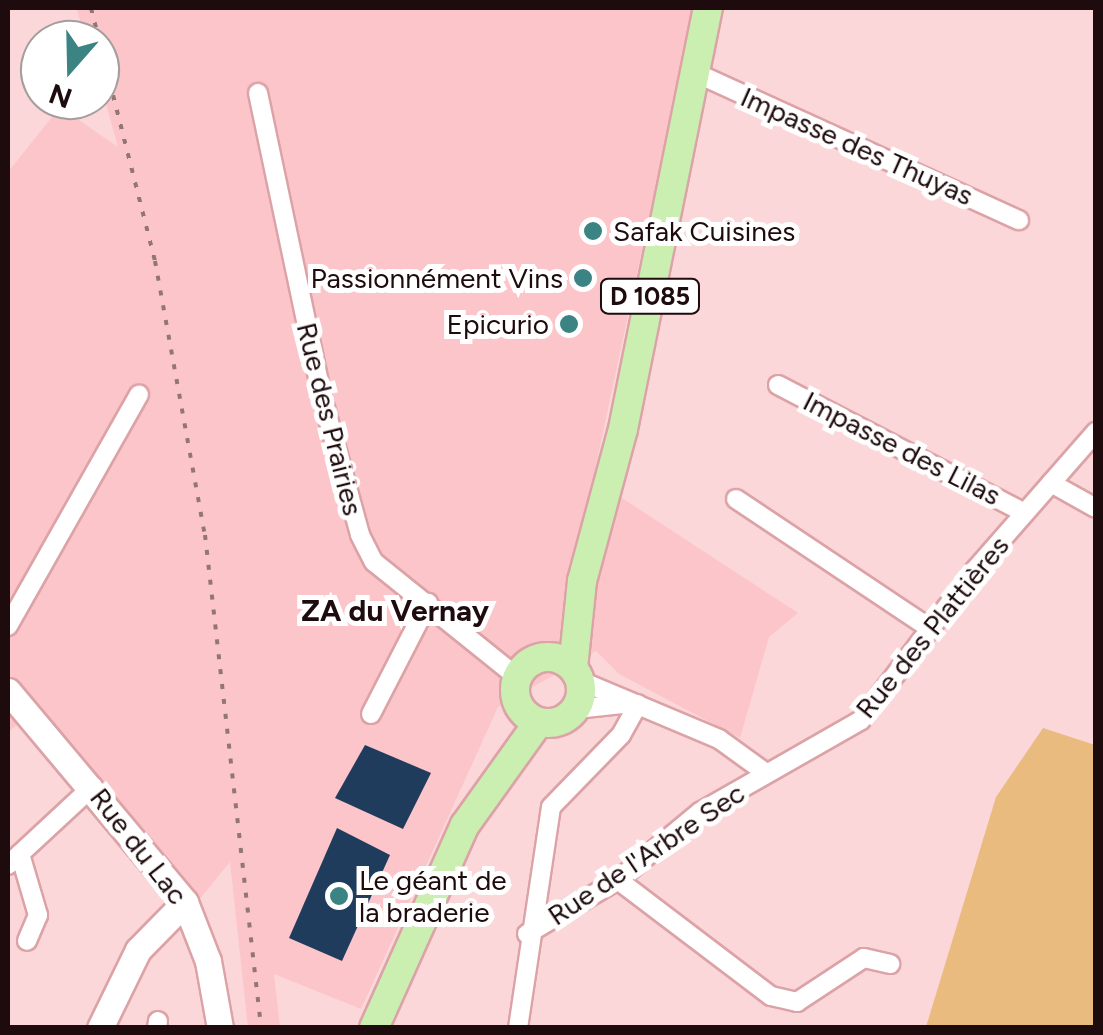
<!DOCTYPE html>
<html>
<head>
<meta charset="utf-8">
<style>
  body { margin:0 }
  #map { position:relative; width:1103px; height:1035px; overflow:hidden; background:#fcd7da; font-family:Figtree,sans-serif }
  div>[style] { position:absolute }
  .built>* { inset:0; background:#fcc5c9 }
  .green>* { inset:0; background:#e9bb7f }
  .building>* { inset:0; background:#203c5d }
  .roads { filter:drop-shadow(2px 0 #dca3a7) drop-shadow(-2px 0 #dca3a7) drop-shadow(0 2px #dca3a7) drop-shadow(0 -2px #dca3a7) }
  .street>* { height:18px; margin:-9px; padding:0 9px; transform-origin:9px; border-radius:9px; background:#fff }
  .secondary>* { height:25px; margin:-12.5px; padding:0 12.5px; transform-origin:12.5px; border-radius:12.5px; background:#fff }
  .primary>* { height:28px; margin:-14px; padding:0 14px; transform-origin:14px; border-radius:14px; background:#caefb1 }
  .primary>.ring { margin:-14px; padding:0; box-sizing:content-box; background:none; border:28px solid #caefb1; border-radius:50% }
  .rail>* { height:4px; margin-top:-2px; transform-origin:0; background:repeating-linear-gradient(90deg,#917577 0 5px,transparent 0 15px) }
  .dots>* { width:28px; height:28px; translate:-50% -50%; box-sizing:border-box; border:5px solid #fff; border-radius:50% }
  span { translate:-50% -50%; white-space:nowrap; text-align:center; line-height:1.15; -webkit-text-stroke:10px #fff; paint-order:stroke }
  .shield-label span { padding:2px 8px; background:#fff; border:2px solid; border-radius:8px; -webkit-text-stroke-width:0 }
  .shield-label { font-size:25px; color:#1e0b0d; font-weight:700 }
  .street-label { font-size:28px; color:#1e0b0d }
  .poi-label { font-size:28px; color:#1e0b0d }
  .left { translate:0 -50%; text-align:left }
  .right { translate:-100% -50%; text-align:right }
  .neighbourhood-label { font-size:30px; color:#1e0b0d; font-weight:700 }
  .frame { position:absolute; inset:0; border:10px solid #1e0b0d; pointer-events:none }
  .north { position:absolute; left:20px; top:20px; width:100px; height:100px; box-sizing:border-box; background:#fff; border:2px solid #a59d9e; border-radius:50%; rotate:200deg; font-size:28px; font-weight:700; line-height:40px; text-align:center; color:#1e0b0d }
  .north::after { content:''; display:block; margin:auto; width:35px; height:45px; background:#3c8483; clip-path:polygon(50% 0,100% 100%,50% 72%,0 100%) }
</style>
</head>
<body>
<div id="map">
  <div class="built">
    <i style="clip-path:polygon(76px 8px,694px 8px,593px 479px,798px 613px,769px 637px,740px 738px,619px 674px,596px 651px,498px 707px,361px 1009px,274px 974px,280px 1027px,248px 1028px,230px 862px,198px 901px,39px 708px,8px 732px,8px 172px,60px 107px,118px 147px,100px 82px,100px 40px,87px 40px)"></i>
  </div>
  <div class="green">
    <i style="clip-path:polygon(1043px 728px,1095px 745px,1095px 1027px,926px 1027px,996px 797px)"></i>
  </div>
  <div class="building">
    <i style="clip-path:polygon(365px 745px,431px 773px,403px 829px,335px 798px)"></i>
    <i style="clip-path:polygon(337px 828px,390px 855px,342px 961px,289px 938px)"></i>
  </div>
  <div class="roads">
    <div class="street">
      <i style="left:696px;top:73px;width:355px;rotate:24.5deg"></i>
      <i style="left:258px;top:93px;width:307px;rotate:78.1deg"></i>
      <i style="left:321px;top:393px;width:147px;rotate:74.6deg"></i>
      <i style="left:360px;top:535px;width:30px;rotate:63deg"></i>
      <i style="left:374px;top:562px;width:184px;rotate:38.8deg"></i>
      <i style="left:778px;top:385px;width:278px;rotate:27.4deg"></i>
      <i style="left:1051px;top:483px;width:51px;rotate:29.1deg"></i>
      <i style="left:736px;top:499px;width:231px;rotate:33.7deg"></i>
      <i style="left:8px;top:626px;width:266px;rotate:-60.5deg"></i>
      <i style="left:581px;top:681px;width:150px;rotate:22.8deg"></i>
      <i style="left:719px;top:739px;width:58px;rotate:35.9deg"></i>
      <i style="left:576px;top:709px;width:56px;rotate:-6.1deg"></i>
      <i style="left:371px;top:714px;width:125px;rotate:-62.8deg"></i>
      <i style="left:20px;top:854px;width:64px;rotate:73.6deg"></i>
      <i style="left:38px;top:915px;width:28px;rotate:113deg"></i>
      <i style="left:8px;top:865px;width:116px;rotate:-42.9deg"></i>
      <i style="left:618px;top:880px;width:192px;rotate:37.2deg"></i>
      <i style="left:771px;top:996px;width:27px;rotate:13deg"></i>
      <i style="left:797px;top:1002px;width:80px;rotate:-33.3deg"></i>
      <i style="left:864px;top:958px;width:27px;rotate:13deg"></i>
      <i style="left:527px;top:934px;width:106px;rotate:-30.7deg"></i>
      <i style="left:618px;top:880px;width:107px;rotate:-39.7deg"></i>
      <i style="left:700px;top:812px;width:185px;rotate:-29.7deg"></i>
      <i style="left:861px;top:720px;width:188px;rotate:-52.8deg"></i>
      <i style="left:975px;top:570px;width:184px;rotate:-48.8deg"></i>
      <i style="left:157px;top:1028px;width:7px;rotate:-82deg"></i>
      <i style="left:518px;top:1028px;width:223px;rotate:-81.5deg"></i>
      <i style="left:551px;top:807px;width:100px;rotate:-45.8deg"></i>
      <i style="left:621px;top:735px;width:35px;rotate:-61deg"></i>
    </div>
    <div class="secondary">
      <i style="left:8px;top:691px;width:275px;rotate:50deg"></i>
      <i style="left:185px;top:902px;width:63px;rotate:68.7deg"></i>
      <i style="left:208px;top:961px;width:68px;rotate:79.8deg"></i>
      <i style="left:100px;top:1028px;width:87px;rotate:-64deg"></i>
      <i style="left:138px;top:950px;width:67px;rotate:-45.6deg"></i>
    </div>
    <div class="primary">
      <i class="ring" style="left:515px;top:657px;width:38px;height:38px"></i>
      <i style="left:573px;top:668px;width:87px;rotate:-84.1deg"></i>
      <i style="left:582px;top:581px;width:157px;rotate:-74.9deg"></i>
      <i style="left:623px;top:429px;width:429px;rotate:-78.6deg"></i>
      <i style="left:374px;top:1028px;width:222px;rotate:-65.9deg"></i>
      <i style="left:465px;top:825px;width:125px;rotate:-54.4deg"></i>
    </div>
  </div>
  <div class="rail">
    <i style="left:91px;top:8px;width:261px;rotate:75.8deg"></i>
    <i style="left:155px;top:261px;width:279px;rotate:79.7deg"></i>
    <i style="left:205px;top:535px;width:496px;rotate:83.5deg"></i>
  </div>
  <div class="dots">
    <i style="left:593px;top:231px;background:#3c8483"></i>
    <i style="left:583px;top:278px;background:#3c8483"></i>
    <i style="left:569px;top:324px;background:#3c8483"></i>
    <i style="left:339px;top:896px;background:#3c8483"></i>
  </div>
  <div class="shield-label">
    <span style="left:650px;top:296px">D 1085</span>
  </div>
  <div class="street-label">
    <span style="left:857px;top:146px;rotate:24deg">Impasse des Thuyas</span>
    <span style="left:330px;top:419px;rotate:76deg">Rue des Prairies</span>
    <span style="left:902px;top:448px;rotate:27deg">Impasse des Lilas</span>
    <span style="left:932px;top:627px;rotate:-51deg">Rue des Plattières</span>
    <span style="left:139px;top:846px;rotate:52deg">Rue du Lac</span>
    <span style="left:646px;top:854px;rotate:-34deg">Rue de l'Arbre Sec</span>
  </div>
  <div class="poi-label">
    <span class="left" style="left:613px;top:231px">Safak Cuisines</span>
    <span class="right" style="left:563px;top:278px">Passionnément Vins</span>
    <span class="right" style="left:549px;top:324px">Epicurio</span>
    <span class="left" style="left:359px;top:896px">Le géant de<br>la braderie</span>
  </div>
  <div class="neighbourhood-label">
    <span style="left:395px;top:611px">ZA du Vernay</span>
  </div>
  <div class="frame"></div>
  <div class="north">N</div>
</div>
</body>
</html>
